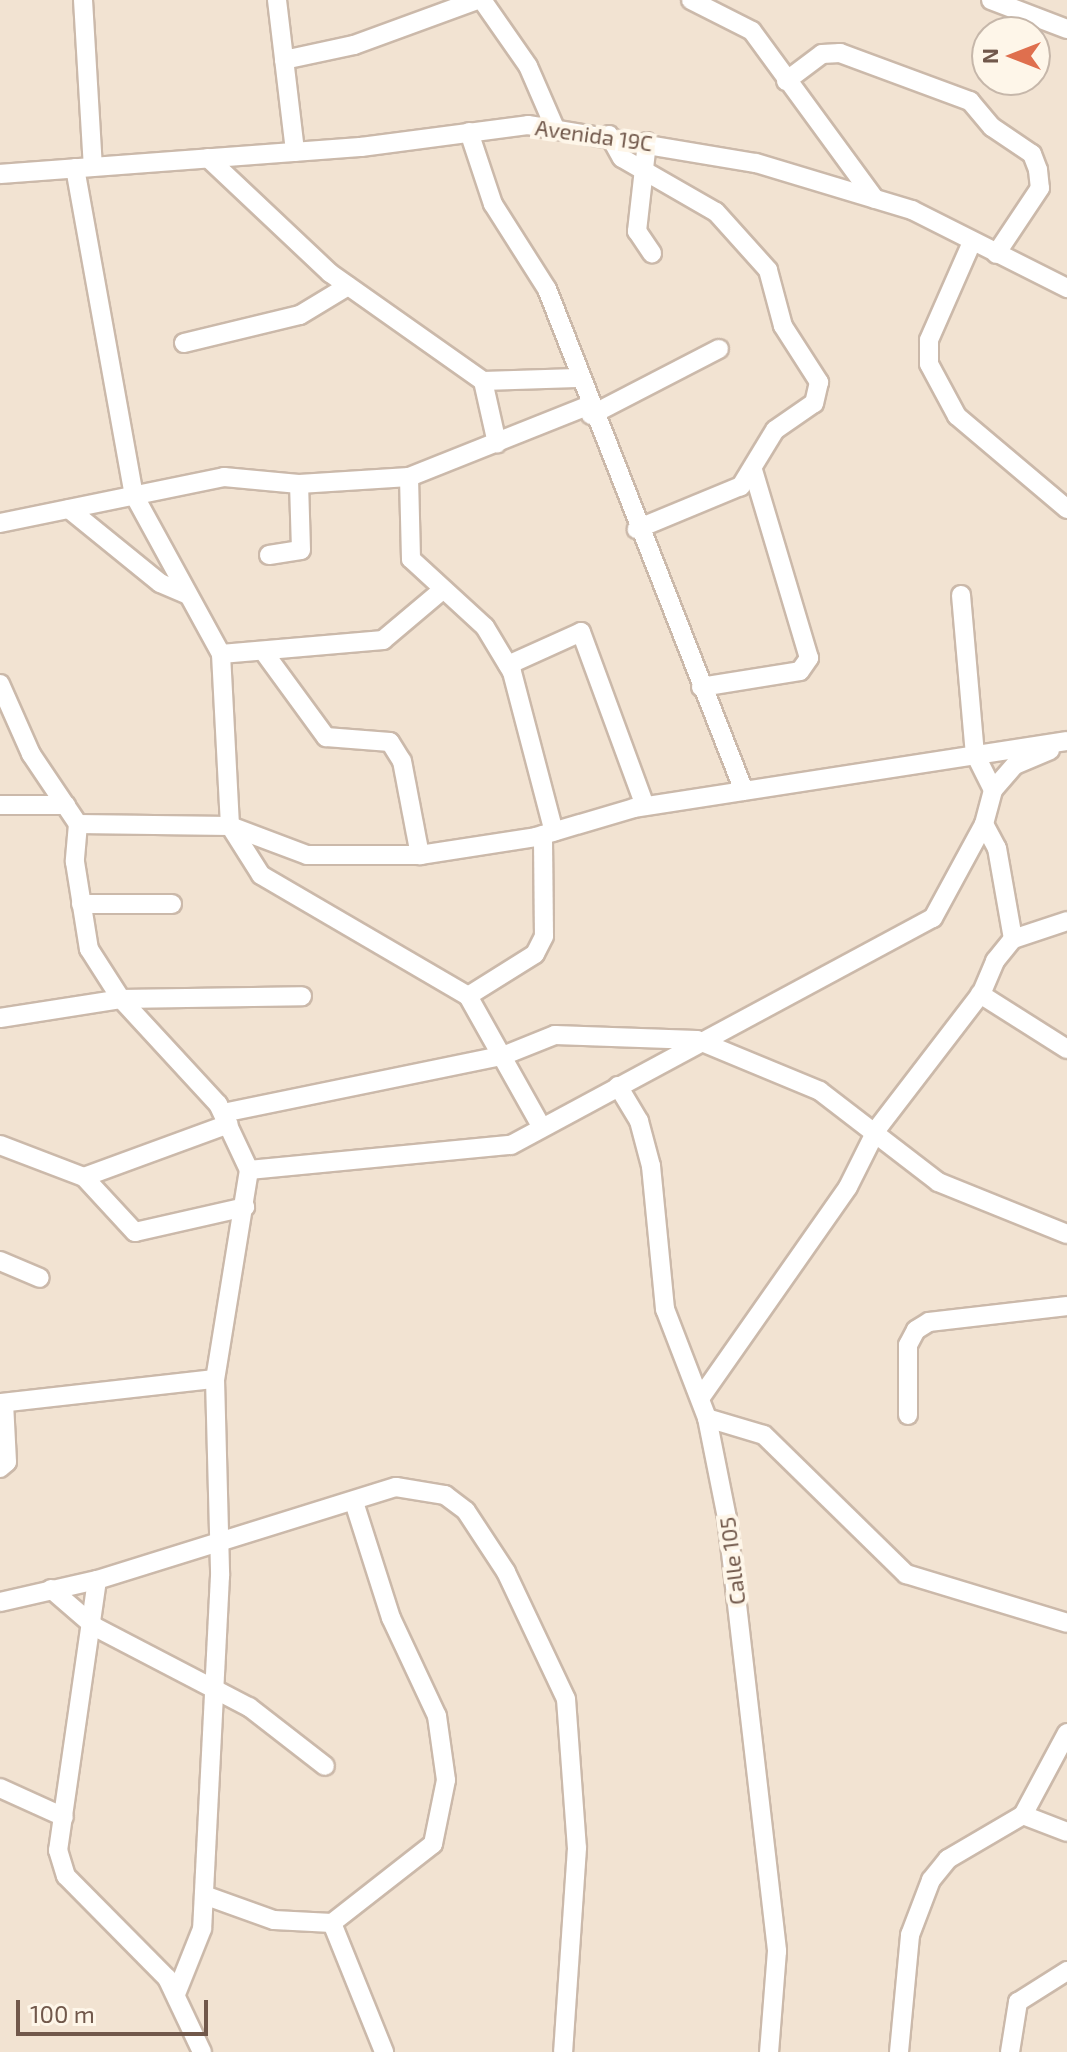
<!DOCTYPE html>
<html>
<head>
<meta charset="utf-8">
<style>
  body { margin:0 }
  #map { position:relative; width:1067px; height:2052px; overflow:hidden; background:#fbf2e3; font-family:"Exo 2",sans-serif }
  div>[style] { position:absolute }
  .residential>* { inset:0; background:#f2e3d2 }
  .roads { filter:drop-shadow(2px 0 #cbb9aa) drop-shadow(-2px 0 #cbb9aa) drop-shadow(0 2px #cbb9aa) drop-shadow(0 -2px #cbb9aa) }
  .minor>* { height:18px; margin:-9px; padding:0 9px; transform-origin:9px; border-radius:9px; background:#fff }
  span { translate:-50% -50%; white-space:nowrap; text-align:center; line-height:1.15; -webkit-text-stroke:8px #fef6e9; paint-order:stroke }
  .street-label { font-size:22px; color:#71584b }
  .north { position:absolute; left:971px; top:16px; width:80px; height:80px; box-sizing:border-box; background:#fef6e9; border:2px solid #c6b7aa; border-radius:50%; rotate:270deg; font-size:22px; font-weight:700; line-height:32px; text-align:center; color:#71584b }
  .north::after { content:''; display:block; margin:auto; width:28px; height:36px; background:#df6f4e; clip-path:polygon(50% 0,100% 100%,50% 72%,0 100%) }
  .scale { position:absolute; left:16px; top:2000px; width:192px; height:36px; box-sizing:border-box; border:4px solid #71584b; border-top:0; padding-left:10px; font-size:24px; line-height:28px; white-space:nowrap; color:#71584b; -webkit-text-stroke:6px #fef6e9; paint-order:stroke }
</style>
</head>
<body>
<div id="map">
  <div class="residential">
    <i style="clip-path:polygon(evenodd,0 0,1067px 0,1067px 2052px,0 2052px,0 0,987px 32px,1035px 32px,1035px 80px,987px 80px,987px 32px)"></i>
  </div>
  <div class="roads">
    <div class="minor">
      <i style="left:83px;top:0;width:167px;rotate:86.6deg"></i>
      <i style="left:277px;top:0;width:153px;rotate:83.2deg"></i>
      <i style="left:482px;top:0;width:80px;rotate:55.1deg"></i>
      <i style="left:528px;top:66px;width:68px;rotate:66.5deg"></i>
      <i style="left:691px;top:0;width:68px;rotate:26.9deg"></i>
      <i style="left:752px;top:31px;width:208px;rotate:53.8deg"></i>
      <i style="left:991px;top:0;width:81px;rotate:20.9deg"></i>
      <i style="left:284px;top:60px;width:72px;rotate:-12.1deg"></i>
      <i style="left:354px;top:45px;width:131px;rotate:-20.1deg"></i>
      <i style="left:786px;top:81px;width:45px;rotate:-36.9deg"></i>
      <i style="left:822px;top:54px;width:18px;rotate:-3deg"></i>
      <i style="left:840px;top:53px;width:139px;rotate:20.3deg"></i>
      <i style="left:970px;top:101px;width:34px;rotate:50deg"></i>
      <i style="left:992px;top:127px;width:48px;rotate:34deg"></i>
      <i style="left:1032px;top:154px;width:17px;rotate:69deg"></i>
      <i style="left:1038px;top:170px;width:18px;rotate:84deg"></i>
      <i style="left:1040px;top:188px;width:79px;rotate:123.7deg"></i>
      <i style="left:469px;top:132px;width:76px;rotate:71.6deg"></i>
      <i style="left:493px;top:204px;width:101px;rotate:57.6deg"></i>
      <i style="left:547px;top:289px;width:539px;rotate:68.57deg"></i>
      <i style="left:609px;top:135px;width:26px;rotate:61deg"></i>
      <i style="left:622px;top:158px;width:108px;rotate:29.9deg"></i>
      <i style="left:716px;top:212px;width:78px;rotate:48.1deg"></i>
      <i style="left:768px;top:270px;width:58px;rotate:75deg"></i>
      <i style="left:783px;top:326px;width:67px;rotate:57.3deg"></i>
      <i style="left:819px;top:382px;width:22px;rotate:103deg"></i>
      <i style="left:814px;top:403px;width:47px;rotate:145.3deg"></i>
      <i style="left:775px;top:430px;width:66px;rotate:121.3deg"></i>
      <i style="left:741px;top:486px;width:113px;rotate:157.5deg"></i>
      <i style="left:647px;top:142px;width:90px;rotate:96.4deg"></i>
      <i style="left:637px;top:231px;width:27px;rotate:56deg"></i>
      <i style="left:208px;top:158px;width:168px;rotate:43.3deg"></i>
      <i style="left:330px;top:273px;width:187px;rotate:35.2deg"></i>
      <i style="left:483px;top:381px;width:94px;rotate:-1.8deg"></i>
      <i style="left:75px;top:168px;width:332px;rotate:79.8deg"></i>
      <i style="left:134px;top:495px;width:181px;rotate:61.3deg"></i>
      <i style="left:221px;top:654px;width:172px;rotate:87deg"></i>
      <i style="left:230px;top:826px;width:58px;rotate:57.7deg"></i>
      <i style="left:261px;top:875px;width:240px;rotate:30.3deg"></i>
      <i style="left:468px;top:996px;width:151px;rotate:60.7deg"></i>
      <i style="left:0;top:174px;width:362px;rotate:-4.3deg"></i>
      <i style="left:361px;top:147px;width:168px;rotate:-7.5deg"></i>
      <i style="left:528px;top:125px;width:231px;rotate:9.5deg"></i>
      <i style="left:756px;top:163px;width:163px;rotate:16.8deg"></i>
      <i style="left:912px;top:210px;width:174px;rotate:26.7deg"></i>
      <i style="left:972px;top:242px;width:107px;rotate:113.7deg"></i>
      <i style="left:929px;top:340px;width:24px;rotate:90deg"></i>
      <i style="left:929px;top:364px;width:59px;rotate:61.7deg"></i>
      <i style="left:957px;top:416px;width:144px;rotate:40.2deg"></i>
      <i style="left:184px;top:343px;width:119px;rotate:-13.6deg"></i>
      <i style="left:300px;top:315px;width:56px;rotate:-31.1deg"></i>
      <i style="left:483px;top:381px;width:64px;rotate:77.3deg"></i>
      <i style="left:591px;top:415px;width:144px;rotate:-27.3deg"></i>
      <i style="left:409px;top:477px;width:82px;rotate:88.6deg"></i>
      <i style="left:411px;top:559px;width:100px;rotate:42.6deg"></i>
      <i style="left:485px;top:627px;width:52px;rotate:59deg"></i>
      <i style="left:512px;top:672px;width:165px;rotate:75.3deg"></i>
      <i style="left:69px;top:509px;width:117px;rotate:39.1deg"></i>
      <i style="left:160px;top:583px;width:30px;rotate:23deg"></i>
      <i style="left:0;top:523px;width:229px;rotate:-11.6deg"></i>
      <i style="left:224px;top:477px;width:75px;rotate:5.3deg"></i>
      <i style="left:299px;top:484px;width:110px;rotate:-3.6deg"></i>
      <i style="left:409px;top:477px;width:192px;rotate:-21.7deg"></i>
      <i style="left:269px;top:555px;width:32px;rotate:-9deg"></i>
      <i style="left:301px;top:550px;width:66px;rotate:-91.7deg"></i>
      <i style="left:961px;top:595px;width:160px;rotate:85deg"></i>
      <i style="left:975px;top:754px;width:40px;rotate:63.4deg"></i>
      <i style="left:221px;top:654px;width:163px;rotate:-4.9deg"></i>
      <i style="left:383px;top:640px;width:75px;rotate:-40.1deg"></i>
      <i style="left:266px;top:655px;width:102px;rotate:53.8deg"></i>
      <i style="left:326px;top:737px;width:64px;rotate:4.5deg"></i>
      <i style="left:390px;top:742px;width:22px;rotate:58deg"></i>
      <i style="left:402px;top:761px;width:96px;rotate:79.2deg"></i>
      <i style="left:508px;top:665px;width:80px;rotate:-24.3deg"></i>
      <i style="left:581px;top:632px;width:185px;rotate:69.8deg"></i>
      <i style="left:0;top:684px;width:77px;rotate:66.1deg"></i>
      <i style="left:31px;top:754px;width:84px;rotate:56.1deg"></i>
      <i style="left:78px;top:824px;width:38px;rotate:95deg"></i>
      <i style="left:75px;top:862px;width:88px;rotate:80.9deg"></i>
      <i style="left:89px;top:949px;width:59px;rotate:57.4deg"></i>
      <i style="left:121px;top:999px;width:143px;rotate:47.3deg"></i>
      <i style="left:218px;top:1104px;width:73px;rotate:64.8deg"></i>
      <i style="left:249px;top:1170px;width:212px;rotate:99.2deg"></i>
      <i style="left:215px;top:1379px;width:197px;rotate:88.5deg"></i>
      <i style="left:220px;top:1576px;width:353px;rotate:92.9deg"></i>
      <i style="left:202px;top:1929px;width:70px;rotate:111.8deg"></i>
      <i style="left:701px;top:687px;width:100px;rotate:-9.2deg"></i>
      <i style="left:800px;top:671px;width:16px;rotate:-55deg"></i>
      <i style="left:809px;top:658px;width:196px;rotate:-106.6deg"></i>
      <i style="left:0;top:805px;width:66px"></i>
      <i style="left:78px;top:824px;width:152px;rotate:0.8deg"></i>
      <i style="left:230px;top:826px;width:82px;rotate:20.6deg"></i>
      <i style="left:307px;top:855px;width:113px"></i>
      <i style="left:420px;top:855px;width:117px;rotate:-8.8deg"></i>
      <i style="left:536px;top:837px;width:102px;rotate:-16.5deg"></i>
      <i style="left:634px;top:808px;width:438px;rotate:-8.8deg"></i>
      <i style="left:984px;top:824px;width:27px;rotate:62deg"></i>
      <i style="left:997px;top:848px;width:92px;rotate:80deg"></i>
      <i style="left:81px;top:904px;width:91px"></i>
      <i style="left:980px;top:994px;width:103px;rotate:32.3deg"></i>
      <i style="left:468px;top:996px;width:79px;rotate:-32.1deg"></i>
      <i style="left:535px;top:954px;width:20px;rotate:-63deg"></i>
      <i style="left:544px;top:936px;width:101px;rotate:-90.6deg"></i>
      <i style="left:0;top:1018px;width:122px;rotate:-8.9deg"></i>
      <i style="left:121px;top:999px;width:181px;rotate:-0.9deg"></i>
      <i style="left:618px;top:1086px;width:41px;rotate:59deg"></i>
      <i style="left:639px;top:1121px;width:47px;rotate:75.1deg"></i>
      <i style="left:651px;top:1166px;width:144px;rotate:84.4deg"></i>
      <i style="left:665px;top:1309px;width:117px;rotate:68.9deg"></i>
      <i style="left:707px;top:1418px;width:102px;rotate:78.7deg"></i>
      <i style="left:727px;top:1518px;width:436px;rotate:83.4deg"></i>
      <i style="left:777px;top:1951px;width:101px;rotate:94.5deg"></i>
      <i style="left:223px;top:1113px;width:288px;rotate:-11.6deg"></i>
      <i style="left:505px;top:1055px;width:54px;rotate:-21.8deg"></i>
      <i style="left:555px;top:1035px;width:142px;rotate:2deg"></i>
      <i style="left:697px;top:1040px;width:133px;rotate:22.5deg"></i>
      <i style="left:820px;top:1091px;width:149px;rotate:37.6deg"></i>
      <i style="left:938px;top:1182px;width:139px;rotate:22deg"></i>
      <i style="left:0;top:1145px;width:90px;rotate:20.9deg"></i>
      <i style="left:84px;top:1177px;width:75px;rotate:47.2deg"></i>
      <i style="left:135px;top:1232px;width:113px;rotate:-12.8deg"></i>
      <i style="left:249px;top:1170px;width:263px;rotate:-5.5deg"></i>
      <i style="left:511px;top:1145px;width:479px;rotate:-28.3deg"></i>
      <i style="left:933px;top:918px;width:107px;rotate:-61.5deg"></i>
      <i style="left:984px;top:824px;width:35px;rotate:-75deg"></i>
      <i style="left:993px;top:790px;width:33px;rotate:-49deg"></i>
      <i style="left:1015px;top:765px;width:38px;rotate:-23deg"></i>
      <i style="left:84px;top:1177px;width:154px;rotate:-20.1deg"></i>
      <i style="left:0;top:1261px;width:43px;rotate:23deg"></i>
      <i style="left:701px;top:1397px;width:256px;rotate:-55deg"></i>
      <i style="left:848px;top:1187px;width:65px;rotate:-63.4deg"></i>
      <i style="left:877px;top:1129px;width:173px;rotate:-52.5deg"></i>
      <i style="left:982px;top:992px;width:34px;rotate:-67deg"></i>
      <i style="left:995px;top:961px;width:28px;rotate:-51deg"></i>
      <i style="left:1013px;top:939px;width:57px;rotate:-18.4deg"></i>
      <i style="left:0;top:1403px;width:216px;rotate:-6.4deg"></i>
      <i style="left:908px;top:1415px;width:70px;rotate:-90deg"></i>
      <i style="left:908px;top:1345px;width:17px;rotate:-62deg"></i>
      <i style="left:916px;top:1330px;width:15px;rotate:-32deg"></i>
      <i style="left:929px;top:1322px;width:139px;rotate:-6.6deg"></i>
      <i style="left:707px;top:1418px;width:59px;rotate:16.6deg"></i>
      <i style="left:764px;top:1435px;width:199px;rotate:44.4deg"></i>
      <i style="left:906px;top:1574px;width:168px;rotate:16.9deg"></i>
      <i style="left:0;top:1468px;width:9px;rotate:-41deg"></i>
      <i style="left:7px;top:1462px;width:59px;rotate:-92.9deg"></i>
      <i style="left:97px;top:1580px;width:273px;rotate:98.2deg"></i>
      <i style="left:58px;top:1850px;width:27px;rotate:73deg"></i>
      <i style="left:66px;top:1876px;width:144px;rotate:45.3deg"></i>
      <i style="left:167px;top:1978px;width:82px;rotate:64.7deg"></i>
      <i style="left:51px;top:1589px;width:58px;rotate:40.8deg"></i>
      <i style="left:95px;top:1627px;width:174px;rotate:27.5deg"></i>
      <i style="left:249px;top:1707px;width:96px;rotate:37.8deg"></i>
      <i style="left:0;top:1602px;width:99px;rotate:-12.8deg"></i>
      <i style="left:97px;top:1580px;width:313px;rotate:-17.3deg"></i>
      <i style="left:396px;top:1487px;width:50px;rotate:9.3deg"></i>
      <i style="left:445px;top:1495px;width:26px;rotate:37deg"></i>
      <i style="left:466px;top:1511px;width:73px;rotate:56.7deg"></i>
      <i style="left:506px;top:1572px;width:140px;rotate:64.7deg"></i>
      <i style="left:566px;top:1699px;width:149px;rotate:85.8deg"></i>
      <i style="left:577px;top:1848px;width:204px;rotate:93.9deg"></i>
      <i style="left:0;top:1788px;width:70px;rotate:24.4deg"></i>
      <i style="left:1023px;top:1815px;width:47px;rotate:21.1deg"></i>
      <i style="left:204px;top:1895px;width:74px;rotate:19.7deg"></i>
      <i style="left:274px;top:1920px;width:58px;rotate:3deg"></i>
      <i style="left:332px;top:1923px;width:128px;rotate:-38deg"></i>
      <i style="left:433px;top:1844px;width:65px;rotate:-78.5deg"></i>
      <i style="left:446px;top:1780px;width:65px;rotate:-98deg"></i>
      <i style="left:437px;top:1716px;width:108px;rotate:-115.1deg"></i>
      <i style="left:391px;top:1618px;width:122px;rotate:-107.7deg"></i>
      <i style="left:332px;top:1923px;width:139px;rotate:68deg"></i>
      <i style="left:899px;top:2052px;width:118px;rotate:-84.6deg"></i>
      <i style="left:910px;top:1935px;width:59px;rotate:-69.1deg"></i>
      <i style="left:931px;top:1880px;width:27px;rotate:-51deg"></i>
      <i style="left:948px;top:1859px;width:87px;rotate:-30.4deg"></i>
      <i style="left:1023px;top:1815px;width:93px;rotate:-61.8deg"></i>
      <i style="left:1010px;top:2052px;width:51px;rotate:-80.9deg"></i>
      <i style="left:1018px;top:2002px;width:58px;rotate:-32.3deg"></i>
    </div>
  </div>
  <div class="street-label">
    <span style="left:594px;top:135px;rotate:8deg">Avenida 19C</span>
    <span style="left:732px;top:1561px;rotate:-97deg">Calle 105</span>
  </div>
  <div class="north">N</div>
  <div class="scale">100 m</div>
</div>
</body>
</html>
